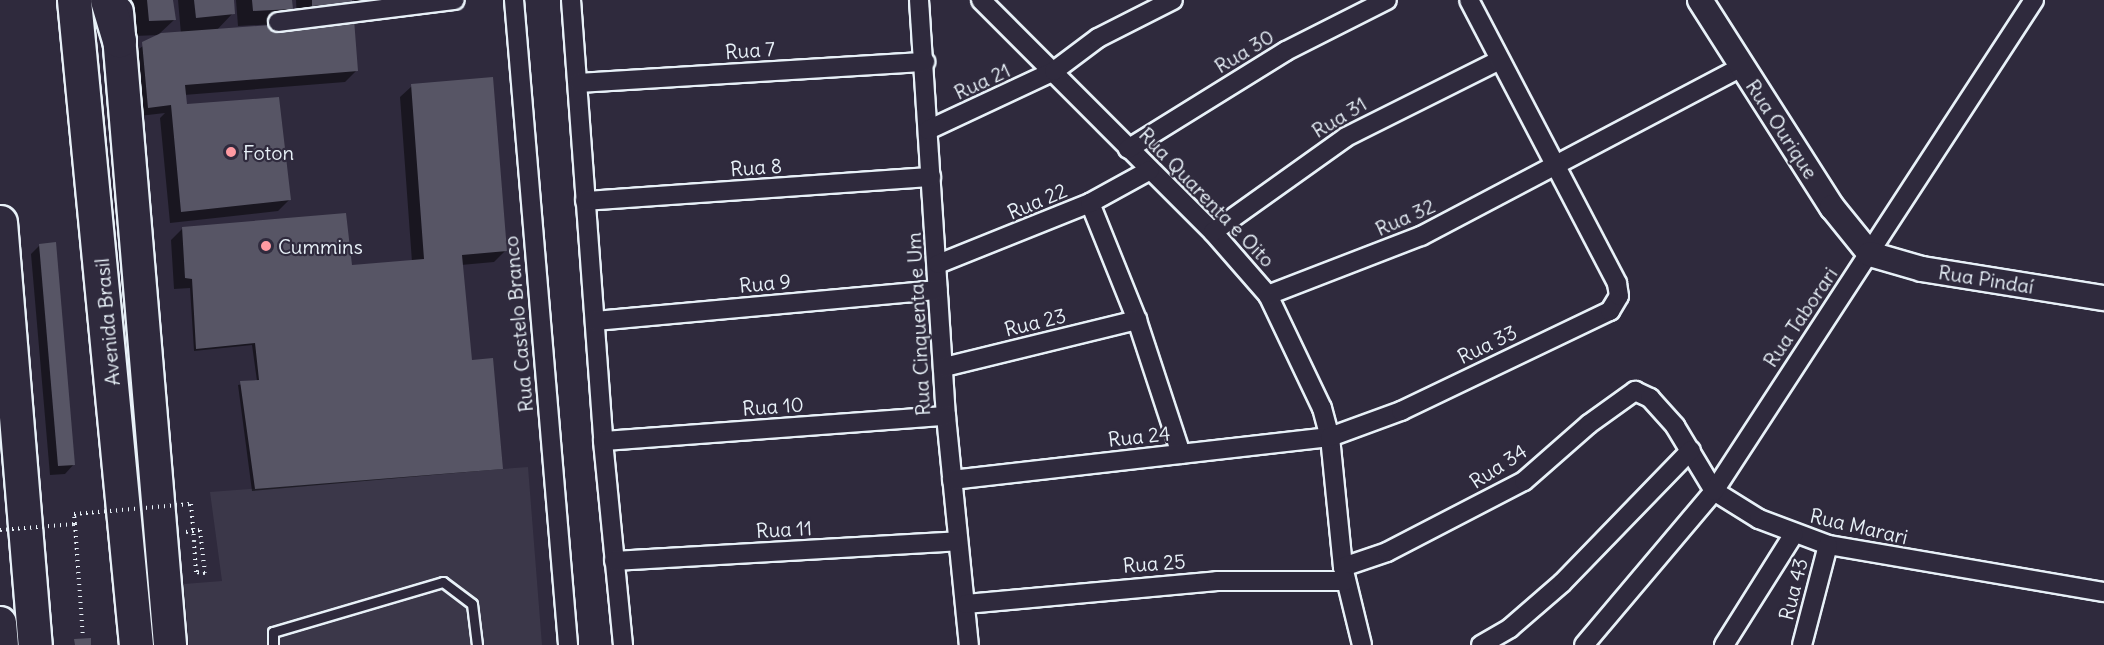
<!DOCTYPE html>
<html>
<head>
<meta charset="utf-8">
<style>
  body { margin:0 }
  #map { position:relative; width:2104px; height:645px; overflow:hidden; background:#2f2a3d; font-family:Delius,sans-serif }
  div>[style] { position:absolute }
  .built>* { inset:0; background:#3b3749 }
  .shadow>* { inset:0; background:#0007 }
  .building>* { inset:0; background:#575565 }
  .path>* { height:4px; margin-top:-2px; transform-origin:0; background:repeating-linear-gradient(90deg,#e8f1f8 0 1.5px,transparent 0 6px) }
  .roads { filter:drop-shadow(2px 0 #e8f1f8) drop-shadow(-2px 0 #e8f1f8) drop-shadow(0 2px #e8f1f8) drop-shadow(0 -2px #e8f1f8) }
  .service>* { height:9px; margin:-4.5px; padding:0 4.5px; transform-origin:4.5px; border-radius:4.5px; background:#2f2a3d }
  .minor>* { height:18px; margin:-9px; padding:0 9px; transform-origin:9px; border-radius:9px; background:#2f2a3d }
  .tertiary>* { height:24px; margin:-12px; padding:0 12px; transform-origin:12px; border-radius:12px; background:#2f2a3d }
  .trunk>* { height:32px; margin:-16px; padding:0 16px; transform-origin:16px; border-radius:16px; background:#2f2a3d }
  .motorway>* { height:33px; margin:-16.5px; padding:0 16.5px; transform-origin:16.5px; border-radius:16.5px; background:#2f2a3d }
  .path-bridge>* { height:4px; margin-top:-2px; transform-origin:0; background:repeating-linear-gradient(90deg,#e8f1f8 0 1.5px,transparent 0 6px) }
  .dots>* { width:16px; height:16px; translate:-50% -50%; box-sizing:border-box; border:3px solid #2f2a3d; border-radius:50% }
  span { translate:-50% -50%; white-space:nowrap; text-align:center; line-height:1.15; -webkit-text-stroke:4.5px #2f2a3d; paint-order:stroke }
  .street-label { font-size:20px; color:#e8f1f8 }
  .poi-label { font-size:20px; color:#e8f1f8 }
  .left { translate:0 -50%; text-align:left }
</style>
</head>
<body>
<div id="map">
  <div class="built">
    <i style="clip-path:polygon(528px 467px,542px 645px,189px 645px,184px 584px,222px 581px,210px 492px)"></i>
  </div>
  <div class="shadow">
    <i style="clip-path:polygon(131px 0,172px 0,174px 20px,159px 34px,181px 34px,178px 0,232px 0,233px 13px,215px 32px,357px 70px,345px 82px,184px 95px,185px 103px,290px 199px,278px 211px,170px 223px,160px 118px,165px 113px,139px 116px,134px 52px,160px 35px,134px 36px)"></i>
    <i style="clip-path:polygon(236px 0,291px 0,291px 9px,276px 24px,238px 26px)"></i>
    <i style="clip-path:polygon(296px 0,350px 0,351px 3px,335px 18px,297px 21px)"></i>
    <i style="clip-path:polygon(354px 0,408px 0,355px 17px)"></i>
    <i style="clip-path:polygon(412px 86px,505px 251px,494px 262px,461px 265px,471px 362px,501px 469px,252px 491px,238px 385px,257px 381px,252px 345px,194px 351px,190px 288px,174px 289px,171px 240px,183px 228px,348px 267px,412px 262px,400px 97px)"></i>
    <i style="clip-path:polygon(40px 245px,74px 464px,65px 474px,50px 475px,31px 254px)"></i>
  </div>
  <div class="building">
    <i style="clip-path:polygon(147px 0,173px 0,176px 20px,149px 21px)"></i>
    <i style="clip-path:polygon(194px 0,234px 0,235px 14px,196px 18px)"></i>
    <i style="clip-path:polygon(252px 0,292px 0,293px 9px,253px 11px)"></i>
    <i style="clip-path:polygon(312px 0,352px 0,352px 3px,312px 6px)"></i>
    <i style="clip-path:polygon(354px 19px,358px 71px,185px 85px,187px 104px,279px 97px,291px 200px,181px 212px,171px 105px,148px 108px,142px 42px,161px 33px)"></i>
    <i style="clip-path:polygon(493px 77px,507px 251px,462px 255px,472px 360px,493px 358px,503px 469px,255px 489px,240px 381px,259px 380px,255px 343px,196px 349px,192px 279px,185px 278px,182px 227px,346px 213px,352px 265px,424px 259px,411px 84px)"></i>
    <i style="clip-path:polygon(56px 242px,75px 465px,58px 466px,39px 244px)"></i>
    <i style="clip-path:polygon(91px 638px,91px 645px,75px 645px,74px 639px)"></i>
  </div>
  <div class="path">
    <i style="left:75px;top:524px;width:114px;rotate:86deg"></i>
    <i style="left:186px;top:532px;width:14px;rotate:-8deg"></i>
    <i style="left:200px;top:530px;width:43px;rotate:83.4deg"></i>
    <i style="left:205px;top:573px;width:9px;rotate:-174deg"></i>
    <i style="left:196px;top:572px;width:31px;rotate:-94deg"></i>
  </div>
  <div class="roads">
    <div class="service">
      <i style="left:273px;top:645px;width:13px;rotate:-90deg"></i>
      <i style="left:273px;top:632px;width:177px;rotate:-16.4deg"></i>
      <i style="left:443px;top:582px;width:36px;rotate:37deg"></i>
      <i style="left:472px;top:604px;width:41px;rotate:83deg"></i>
    </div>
    <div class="minor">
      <i style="left:514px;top:0;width:647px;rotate:85.21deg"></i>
      <i style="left:571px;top:0;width:442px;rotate:85.8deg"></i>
      <i style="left:603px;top:441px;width:205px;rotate:84.4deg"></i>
      <i style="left:919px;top:0;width:417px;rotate:86.3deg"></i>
      <i style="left:946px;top:416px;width:230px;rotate:84.3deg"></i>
      <i style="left:981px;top:0;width:328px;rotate:45deg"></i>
      <i style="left:1213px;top:232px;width:84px;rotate:48.9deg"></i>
      <i style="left:1268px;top:295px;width:125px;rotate:64.5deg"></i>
      <i style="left:1322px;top:408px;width:30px;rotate:75deg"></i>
      <i style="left:1330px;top:437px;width:131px;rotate:84.3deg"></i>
      <i style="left:1343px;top:567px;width:80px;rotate:76.3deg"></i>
      <i style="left:278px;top:22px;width:178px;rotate:-7.1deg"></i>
      <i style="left:579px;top:83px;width:347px;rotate:-3.5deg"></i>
      <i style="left:928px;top:130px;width:139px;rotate:-25.1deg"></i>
      <i style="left:1054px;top:71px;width:55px;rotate:-36.9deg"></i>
      <i style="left:1098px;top:38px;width:84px;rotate:-26.9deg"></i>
      <i style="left:1128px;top:149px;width:186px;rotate:-31.8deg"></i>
      <i style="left:1286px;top:51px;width:113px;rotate:-26.8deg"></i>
      <i style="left:585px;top:201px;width:347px;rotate:-4deg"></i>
      <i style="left:1090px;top:203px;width:126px;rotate:68.1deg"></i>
      <i style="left:1137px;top:320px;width:141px;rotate:71.8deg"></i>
      <i style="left:1213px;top:232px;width:163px;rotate:-35.5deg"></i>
      <i style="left:1346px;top:137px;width:172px;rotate:-26.6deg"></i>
      <i style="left:938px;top:264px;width:164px;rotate:-21.9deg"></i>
      <i style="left:1090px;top:203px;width:68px;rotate:-28.8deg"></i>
      <i style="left:1268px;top:295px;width:164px;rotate:-21.1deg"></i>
      <i style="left:1421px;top:236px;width:363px;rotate:-27.8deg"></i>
      <i style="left:596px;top:321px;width:343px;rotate:-5.2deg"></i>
      <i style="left:944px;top:367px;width:199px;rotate:-13.7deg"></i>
      <i style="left:603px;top:441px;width:344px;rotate:-4.2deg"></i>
      <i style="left:952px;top:480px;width:380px;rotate:-6.5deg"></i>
      <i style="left:1330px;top:437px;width:76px;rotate:-20.1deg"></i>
      <i style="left:1401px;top:411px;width:232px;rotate:-25.6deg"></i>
      <i style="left:1610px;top:311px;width:17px;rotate:-59deg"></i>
      <i style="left:1619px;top:296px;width:13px;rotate:-99deg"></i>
      <i style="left:1617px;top:283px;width:319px;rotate:-117.6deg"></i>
      <i style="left:614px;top:561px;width:344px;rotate:-3.3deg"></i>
      <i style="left:1343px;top:567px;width:46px;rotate:-18.8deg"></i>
      <i style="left:1387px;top:552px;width:154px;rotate:-27.4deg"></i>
      <i style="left:1524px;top:481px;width:86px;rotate:-41.2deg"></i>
      <i style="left:1589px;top:424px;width:57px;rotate:-35.7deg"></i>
      <i style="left:1635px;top:391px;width:17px;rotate:25deg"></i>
      <i style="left:1650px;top:398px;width:38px;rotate:48deg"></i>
      <i style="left:1675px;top:426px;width:76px;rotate:59deg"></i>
      <i style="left:1714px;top:491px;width:53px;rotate:31.9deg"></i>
      <i style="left:1759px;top:519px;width:74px;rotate:20.6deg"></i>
      <i style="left:1828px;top:545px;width:280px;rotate:9.7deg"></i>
      <i style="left:966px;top:604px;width:252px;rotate:-5.2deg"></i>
      <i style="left:1217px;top:581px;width:129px"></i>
      <i style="left:1481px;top:645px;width:34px;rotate:-30deg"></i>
      <i style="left:1510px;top:628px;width:69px;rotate:-40.9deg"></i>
      <i style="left:1562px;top:583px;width:185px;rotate:-45.9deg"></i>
      <i style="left:1584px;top:645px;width:202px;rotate:-49.8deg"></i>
      <i style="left:1714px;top:491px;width:586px;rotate:-56.91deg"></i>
      <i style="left:1724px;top:645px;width:131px;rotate:-57.8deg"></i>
      <i style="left:1802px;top:645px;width:103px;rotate:-75.4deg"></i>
    </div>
    <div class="tertiary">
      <i style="left:1700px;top:0;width:246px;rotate:57.5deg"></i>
      <i style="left:1832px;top:207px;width:60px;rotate:51deg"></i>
      <i style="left:1870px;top:254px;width:54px;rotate:16.1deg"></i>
      <i style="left:1922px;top:269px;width:184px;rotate:9.1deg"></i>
    </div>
    <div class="trunk">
      <i style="left:117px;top:12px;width:635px;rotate:85.21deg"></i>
      <i style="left:0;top:623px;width:22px;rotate:85deg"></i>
    </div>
    <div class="motorway">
      <i style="left:74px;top:0;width:648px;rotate:84.51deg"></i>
      <i style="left:107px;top:0;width:42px;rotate:73.3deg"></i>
      <i style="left:0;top:222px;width:424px;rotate:85.3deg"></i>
    </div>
  </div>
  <div class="path-bridge">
    <i style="left:0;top:530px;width:75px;rotate:-4.6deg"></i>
    <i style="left:75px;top:524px;width:10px;rotate:-96deg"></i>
    <i style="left:74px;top:514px;width:117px;rotate:-4.9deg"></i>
    <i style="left:191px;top:504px;width:37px;rotate:85deg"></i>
  </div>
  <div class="dots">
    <i style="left:231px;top:152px;background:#ff9aa2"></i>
    <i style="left:266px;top:246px;background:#ff9aa2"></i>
  </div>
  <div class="street-label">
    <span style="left:750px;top:50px;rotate:-4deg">Rua 7</span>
    <span style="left:1244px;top:51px;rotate:-31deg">Rua 30</span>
    <span style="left:982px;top:81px;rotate:-25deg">Rua 21</span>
    <span style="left:1339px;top:117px;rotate:-31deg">Rua 31</span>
    <span style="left:1782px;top:129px;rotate:57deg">Rua Ourique</span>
    <span style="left:756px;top:167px;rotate:-4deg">Rua 8</span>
    <span style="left:1207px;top:197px;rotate:46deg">Rua Quarenta e Oito</span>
    <span style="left:1037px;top:201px;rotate:-23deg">Rua 22</span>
    <span style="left:1405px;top:217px;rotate:-24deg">Rua 32</span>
    <span style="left:1986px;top:279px;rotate:9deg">Rua Pindaí</span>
    <span style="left:765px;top:283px;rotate:-5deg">Rua 9</span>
    <span style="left:1800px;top:317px;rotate:-56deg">Rua Taborari</span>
    <span style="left:107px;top:322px;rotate:-95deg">Avenida Brasil</span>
    <span style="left:1035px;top:322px;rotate:-14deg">Rua 23</span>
    <span style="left:518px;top:324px;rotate:-95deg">Rua Castelo Branco</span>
    <span style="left:918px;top:324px;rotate:-93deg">Rua Cinquenta e Um</span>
    <span style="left:1487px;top:344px;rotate:-26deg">Rua 33</span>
    <span style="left:773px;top:406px;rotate:-4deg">Rua 10</span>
    <span style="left:1139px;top:436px;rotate:-6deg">Rua 24</span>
    <span style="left:1498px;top:466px;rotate:-33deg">Rua 34</span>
    <span style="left:1859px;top:526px;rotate:13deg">Rua Marari</span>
    <span style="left:784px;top:529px;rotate:-3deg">Rua 11</span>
    <span style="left:1154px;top:563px;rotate:-4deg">Rua 25</span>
    <span style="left:1793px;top:589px;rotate:-76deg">Rua 43</span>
  </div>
  <div class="poi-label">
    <span class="left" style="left:243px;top:152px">Foton</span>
    <span class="left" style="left:278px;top:246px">Cummins</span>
  </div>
</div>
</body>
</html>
